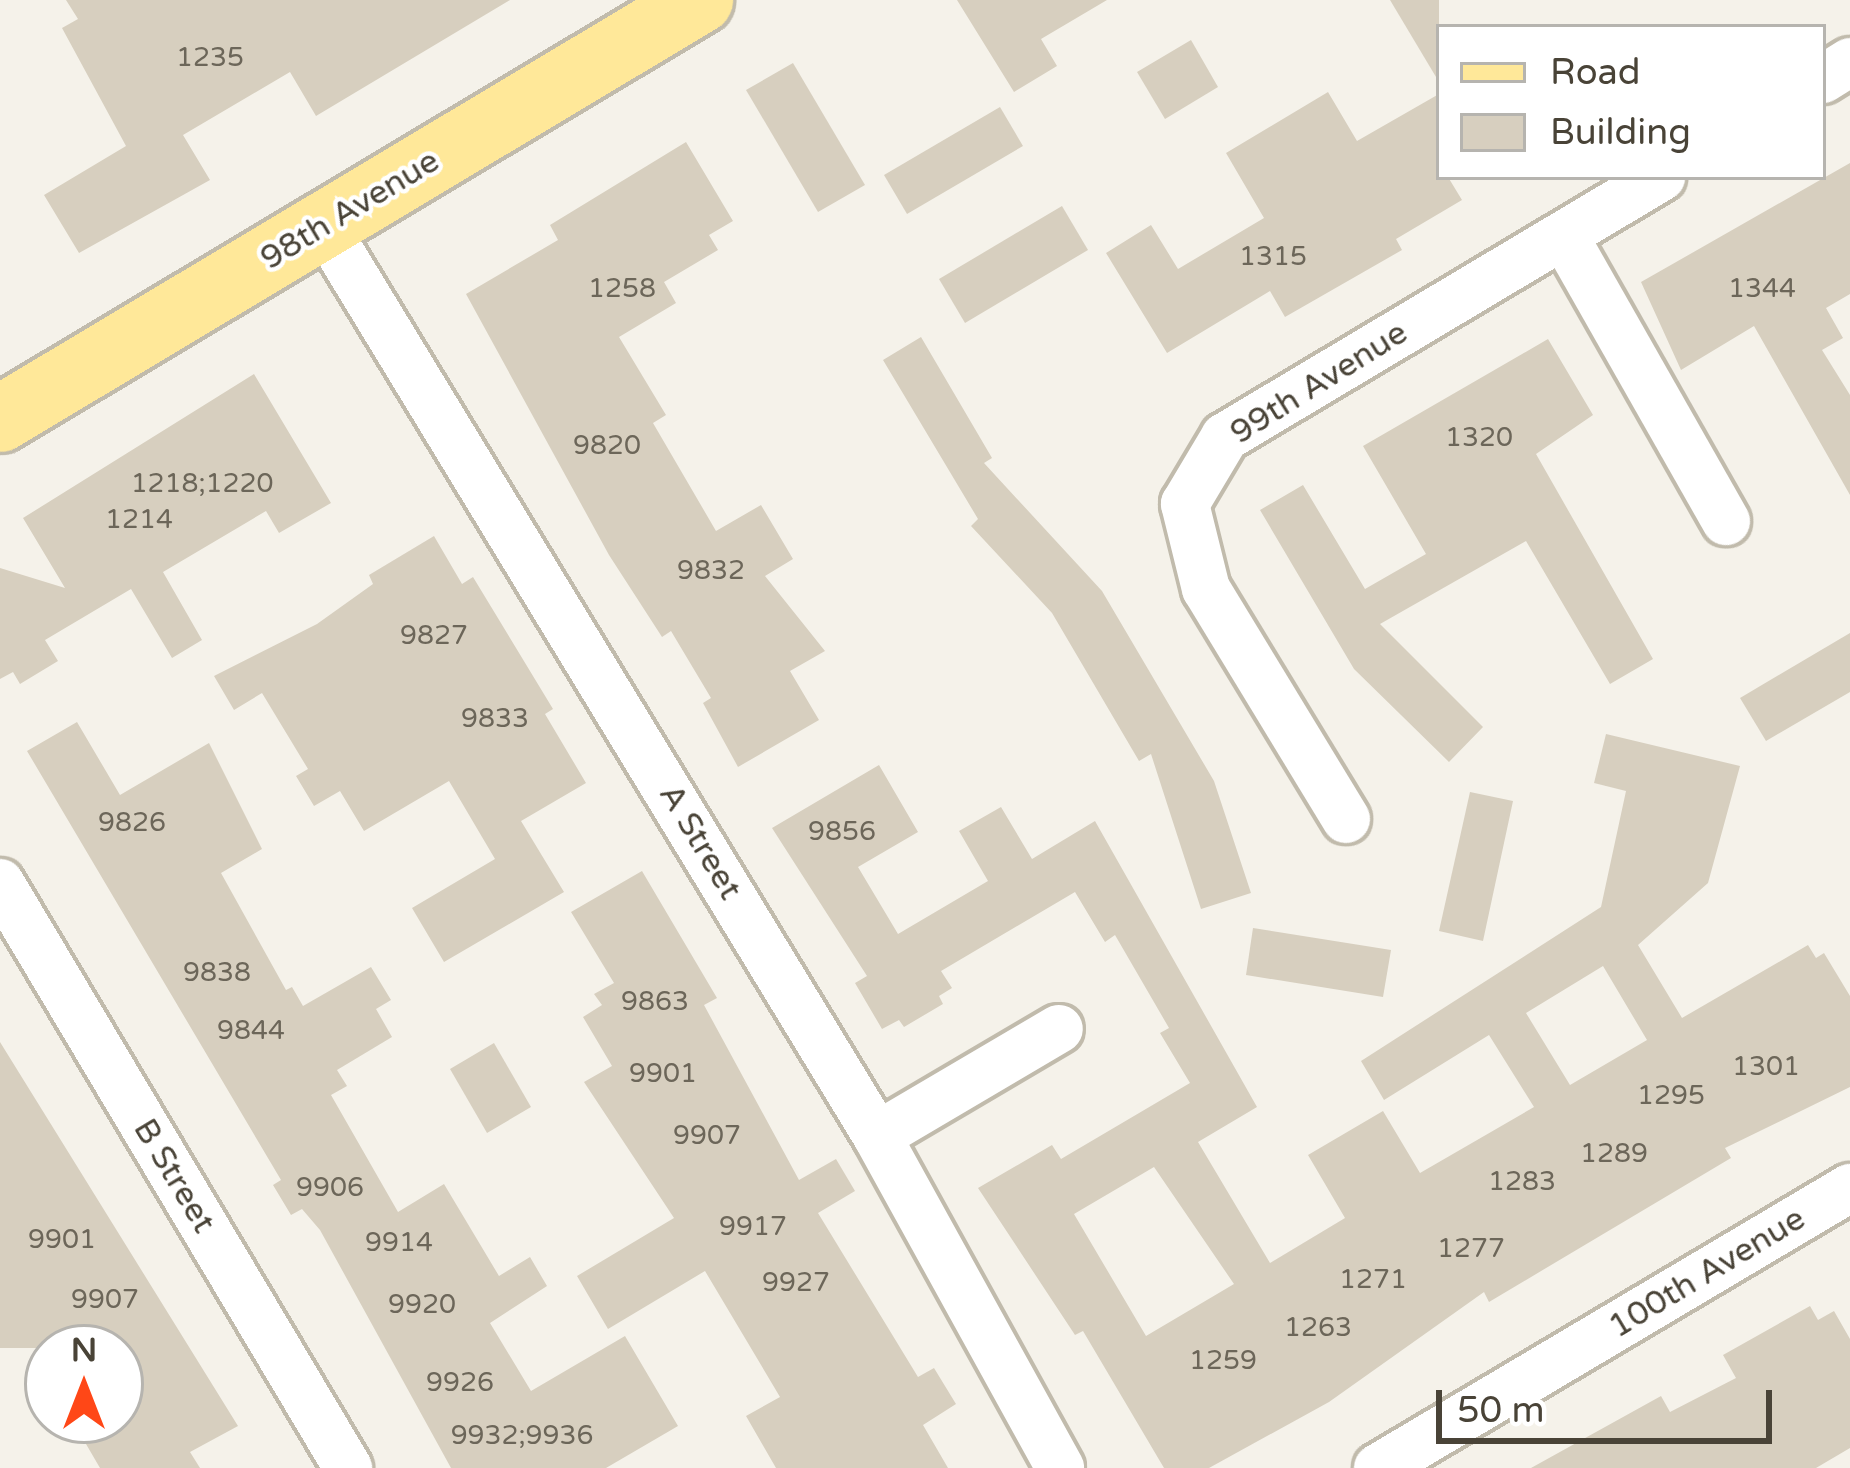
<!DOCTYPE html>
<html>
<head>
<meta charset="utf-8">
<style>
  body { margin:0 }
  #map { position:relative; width:1850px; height:1468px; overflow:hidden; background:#f5f2ea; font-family:"Varela Round",sans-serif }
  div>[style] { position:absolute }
  .building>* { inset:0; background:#d7cfbf }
  .roads { filter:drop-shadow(3px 0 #c1bbac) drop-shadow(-3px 0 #c1bbac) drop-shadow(0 3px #c1bbac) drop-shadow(0 -3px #c1bbac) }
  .minor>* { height:48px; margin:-24px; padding:0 24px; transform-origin:24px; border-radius:24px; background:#fff }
  .primary>* { height:66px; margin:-33px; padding:0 33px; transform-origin:33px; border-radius:33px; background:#ffe899 }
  span { translate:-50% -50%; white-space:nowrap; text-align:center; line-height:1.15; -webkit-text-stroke:9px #fff; paint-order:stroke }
  .number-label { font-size:27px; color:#6c6659 }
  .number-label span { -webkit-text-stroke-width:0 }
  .street-label { font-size:33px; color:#494337 }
  .legend { position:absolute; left:1436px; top:24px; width:390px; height:156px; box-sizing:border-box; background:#fff; border:3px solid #b6b4af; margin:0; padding:15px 21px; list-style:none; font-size:36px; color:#494337 }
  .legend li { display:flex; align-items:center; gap:24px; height:60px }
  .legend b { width:60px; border:3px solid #b6b4af }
  .north { position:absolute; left:24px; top:1324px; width:120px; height:120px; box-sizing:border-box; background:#fff; border:3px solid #b6b4af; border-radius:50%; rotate:0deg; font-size:33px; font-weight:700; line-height:48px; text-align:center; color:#494337 }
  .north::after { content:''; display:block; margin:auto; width:42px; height:54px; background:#ff4717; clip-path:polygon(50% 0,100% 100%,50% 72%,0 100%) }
  .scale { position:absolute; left:1436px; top:1390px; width:336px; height:54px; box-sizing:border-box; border:6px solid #494337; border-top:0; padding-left:15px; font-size:36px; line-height:42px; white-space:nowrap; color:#494337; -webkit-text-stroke:9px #fff; paint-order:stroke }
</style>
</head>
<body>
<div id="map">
  <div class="building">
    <i style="clip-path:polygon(66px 0,510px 0,316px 116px,290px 72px,183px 135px,210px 180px,79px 253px,44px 195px,126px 146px,62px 28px,78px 19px)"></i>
    <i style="clip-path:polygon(957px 0,1107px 0,1041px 39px,1057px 66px,1014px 92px)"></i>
    <i style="clip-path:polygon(1390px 0,1439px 0,1439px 82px)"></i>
    <i style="clip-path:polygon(1191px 40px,1218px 87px,1165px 119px,1137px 72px)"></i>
    <i style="clip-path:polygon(793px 63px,865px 185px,818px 212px,746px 90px)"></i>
    <i style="clip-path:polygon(1328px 92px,1357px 141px,1439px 94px,1439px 177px,1448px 177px,1462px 200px,1396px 239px,1402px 250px,1285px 317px,1270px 291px,1167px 353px,1106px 253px,1151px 225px,1178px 269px,1264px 218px,1226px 153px)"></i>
    <i style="clip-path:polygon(1000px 107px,1023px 146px,907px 214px,884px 175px)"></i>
    <i style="clip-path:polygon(686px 142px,733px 221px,709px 235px,718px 250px,664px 282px,676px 303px,619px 337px,666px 415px,653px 423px,716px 531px,761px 505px,793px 559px,765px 576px,825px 651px,790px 671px,819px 720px,738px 767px,703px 703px,711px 698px,671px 631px,662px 637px,609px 555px,466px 294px,558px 240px,550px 225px)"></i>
    <i style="clip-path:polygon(1850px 163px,1850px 294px,1826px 308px,1843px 338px,1822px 350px,1850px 395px,1850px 495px,1754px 326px,1681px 370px,1641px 282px)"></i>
    <i style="clip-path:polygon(1062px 206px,1088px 250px,965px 323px,939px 279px)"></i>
    <i style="clip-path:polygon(921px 337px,992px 458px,984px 463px,1102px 591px,1214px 781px,1251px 893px,1201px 909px,1151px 754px,1139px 761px,1052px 613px,971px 526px,978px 519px,883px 360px)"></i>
    <i style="clip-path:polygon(1548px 339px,1593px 415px,1536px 454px,1653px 659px,1610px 684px,1526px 541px,1380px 624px,1483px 727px,1449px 762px,1354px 669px,1260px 510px,1303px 485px,1365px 589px,1426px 554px,1363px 446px)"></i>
    <i style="clip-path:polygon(254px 374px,331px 503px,279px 533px,266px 511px,163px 572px,202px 640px,172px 658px,131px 589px,45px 640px,58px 661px,20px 684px,13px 672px,0 679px,0 568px,65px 588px,23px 518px)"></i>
    <i style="clip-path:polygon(434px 536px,462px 584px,473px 577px,553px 709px,545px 714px,586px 783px,521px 821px,564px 892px,444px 962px,412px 908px,495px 859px,449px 781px,364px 831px,340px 791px,314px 806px,296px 776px,308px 769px,262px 693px,234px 710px,214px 676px,317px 624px,373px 584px,369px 575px)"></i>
    <i style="clip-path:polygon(1850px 633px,1850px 692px,1766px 741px,1740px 698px)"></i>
    <i style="clip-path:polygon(77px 722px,120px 795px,209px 743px,262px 849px,221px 873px,286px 990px,292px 987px,303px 1006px,371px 967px,391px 1000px,376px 1009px,392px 1037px,337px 1070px,347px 1086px,331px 1095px,398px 1212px,444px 1184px,499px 1276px,530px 1257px,547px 1286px,490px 1323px,531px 1391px,625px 1336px,678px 1426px,606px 1468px,451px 1468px,320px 1230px,302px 1209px,291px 1215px,273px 1185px,281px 1180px,27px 751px)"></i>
    <i style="clip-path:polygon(evenodd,1606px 734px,1740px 766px,1708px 883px,1638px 945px,1682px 1018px,1808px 945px,1816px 958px,1824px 953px,1850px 996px,1850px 1087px,1725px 1148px,1731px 1158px,1489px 1302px,1484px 1292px,1329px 1402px,1209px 1468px,1164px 1468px,1083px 1331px,1075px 1335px,978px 1188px,1052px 1145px,1061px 1159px,1190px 1083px,1160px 1033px,1169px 1028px,1115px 935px,1105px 942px,1075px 892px,941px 971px,952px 988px,939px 996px,943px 1004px,904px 1027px,899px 1020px,882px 1029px,855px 983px,867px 976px,772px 828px,879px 765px,918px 832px,858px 867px,898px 934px,988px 881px,959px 831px,1001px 807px,1032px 859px,1095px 821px,1257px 1107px,1198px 1142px,1270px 1263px,1345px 1218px,1308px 1155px,1383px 1111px,1420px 1173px,1534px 1107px,1489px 1035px,1384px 1100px,1361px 1061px,1601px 907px,1626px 791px,1594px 783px,1606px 734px,1603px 966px,1647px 1040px,1570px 1085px,1526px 1013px,1603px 966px,1606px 734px,1154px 1167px,1234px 1284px,1146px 1336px,1074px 1214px,1154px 1167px)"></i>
    <i style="clip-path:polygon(1470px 792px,1513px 801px,1483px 941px,1439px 931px)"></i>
    <i style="clip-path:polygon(642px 871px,717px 998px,704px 1005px,799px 1180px,836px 1159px,855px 1191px,818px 1213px,918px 1377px,934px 1368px,956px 1404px,923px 1425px,948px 1468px,776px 1468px,746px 1416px,780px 1397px,705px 1271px,608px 1329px,577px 1276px,674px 1218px,584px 1082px,612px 1066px,583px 1017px,602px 1005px,594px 994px,614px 983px,571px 912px)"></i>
    <i style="clip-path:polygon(1253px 928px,1391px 950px,1383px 997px,1246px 975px)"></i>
    <i style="clip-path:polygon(0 1042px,238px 1426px,190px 1452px,200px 1468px,100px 1468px,72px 1420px,120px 1420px,120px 1348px,0 1348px)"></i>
    <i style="clip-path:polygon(494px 1043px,531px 1107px,487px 1133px,450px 1069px)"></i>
    <i style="clip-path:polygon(1810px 1306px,1818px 1320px,1834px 1311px,1850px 1339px,1850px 1448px,1816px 1468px,1531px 1468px,1661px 1396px,1670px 1412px,1736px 1378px,1723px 1355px)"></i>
  </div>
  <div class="roads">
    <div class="minor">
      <i style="left:1823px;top:79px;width:32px;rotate:-32deg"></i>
      <i style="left:324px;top:226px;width:1065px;rotate:58.71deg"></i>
      <i style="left:877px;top:1136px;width:379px;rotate:61.1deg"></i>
      <i style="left:1564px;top:236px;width:328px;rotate:60.4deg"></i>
      <i style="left:1346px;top:819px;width:269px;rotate:-121.3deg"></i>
      <i style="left:1206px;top:589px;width:88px;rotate:-103.9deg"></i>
      <i style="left:1185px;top:504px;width:78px;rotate:-59.2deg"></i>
      <i style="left:1225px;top:437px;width:508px;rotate:-30.81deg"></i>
      <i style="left:0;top:883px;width:681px;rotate:59.25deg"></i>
      <i style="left:877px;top:1136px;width:211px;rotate:-30.5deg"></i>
      <i style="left:1378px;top:1468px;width:549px;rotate:-30.68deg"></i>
    </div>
    <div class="primary">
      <i style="left:0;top:419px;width:816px;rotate:-30.9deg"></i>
    </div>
  </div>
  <div class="number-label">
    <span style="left:210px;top:58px">1235</span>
    <span style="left:1273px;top:257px">1315</span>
    <span style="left:622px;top:289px">1258</span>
    <span style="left:1762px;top:289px">1344</span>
    <span style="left:1479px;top:438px">1320</span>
    <span style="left:607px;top:446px">9820</span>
    <span style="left:202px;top:484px">1218;1220</span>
    <span style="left:139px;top:520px">1214</span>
    <span style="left:711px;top:571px">9832</span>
    <span style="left:434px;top:636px">9827</span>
    <span style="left:495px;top:719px">9833</span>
    <span style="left:132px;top:823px">9826</span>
    <span style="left:842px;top:832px">9856</span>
    <span style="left:217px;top:973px">9838</span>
    <span style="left:655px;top:1002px">9863</span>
    <span style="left:251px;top:1031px">9844</span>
    <span style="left:1766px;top:1067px">1301</span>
    <span style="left:663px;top:1074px">9901</span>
    <span style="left:1671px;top:1096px">1295</span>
    <span style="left:707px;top:1136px">9907</span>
    <span style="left:1614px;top:1154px">1289</span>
    <span style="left:1522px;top:1182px">1283</span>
    <span style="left:330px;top:1188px">9906</span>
    <span style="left:753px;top:1227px">9917</span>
    <span style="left:62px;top:1240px">9901</span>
    <span style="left:399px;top:1243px">9914</span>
    <span style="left:1471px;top:1249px">1277</span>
    <span style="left:1373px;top:1280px">1271</span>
    <span style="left:796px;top:1283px">9927</span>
    <span style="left:105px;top:1300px">9907</span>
    <span style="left:422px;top:1305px">9920</span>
    <span style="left:1318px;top:1328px">1263</span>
    <span style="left:1223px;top:1361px">1259</span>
    <span style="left:460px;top:1383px">9926</span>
    <span style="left:522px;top:1436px">9932;9936</span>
  </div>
  <div class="street-label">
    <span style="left:350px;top:210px;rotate:-31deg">98th Avenue</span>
    <span style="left:1319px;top:383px;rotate:-32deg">99th Avenue</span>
    <span style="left:700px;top:842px;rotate:59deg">A Street</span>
    <span style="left:174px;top:1176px;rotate:59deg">B Street</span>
    <span style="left:1707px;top:1273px;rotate:-31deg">100th Avenue</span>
  </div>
  <ul class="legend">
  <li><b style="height:15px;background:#ffe899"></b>Road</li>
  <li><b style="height:33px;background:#d7cfbf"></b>Building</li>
  </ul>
  <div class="north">N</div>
  <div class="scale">50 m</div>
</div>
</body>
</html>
